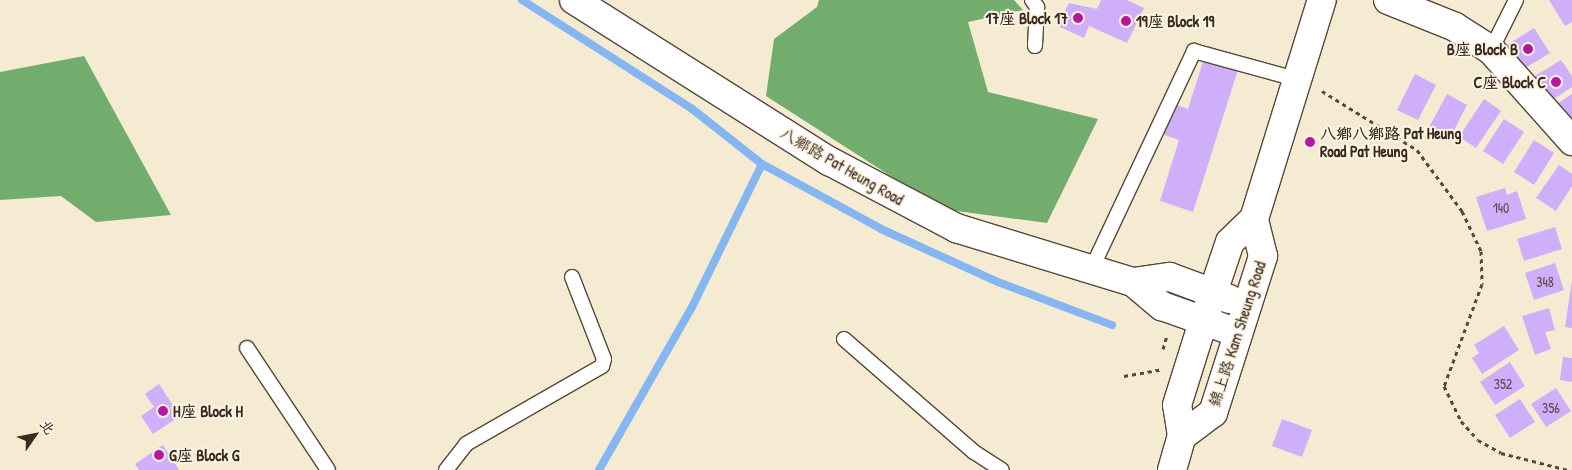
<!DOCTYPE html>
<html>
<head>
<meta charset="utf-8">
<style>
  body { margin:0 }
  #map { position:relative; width:1572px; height:470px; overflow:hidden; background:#f5ebd3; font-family:"Patrick Hand","LXGW WenKai TC",sans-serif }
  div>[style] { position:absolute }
  .forest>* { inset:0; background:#72ad6d }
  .stream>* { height:8px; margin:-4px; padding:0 4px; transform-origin:4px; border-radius:4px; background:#85b6f1 }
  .building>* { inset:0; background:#cfaff9 }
  .path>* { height:3px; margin-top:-1.5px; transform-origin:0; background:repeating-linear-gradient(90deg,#574739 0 4px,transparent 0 8px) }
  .roads { filter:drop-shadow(1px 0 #574739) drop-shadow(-1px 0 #574739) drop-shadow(0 1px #574739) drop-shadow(0 -1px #574739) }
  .lane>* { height:14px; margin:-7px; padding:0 7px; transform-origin:7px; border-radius:7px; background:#fff }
  .street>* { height:28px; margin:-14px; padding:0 14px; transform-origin:14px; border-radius:14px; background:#fff }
  .secondary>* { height:28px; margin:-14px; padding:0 14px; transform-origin:14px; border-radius:14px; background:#fff }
  .dots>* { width:14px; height:14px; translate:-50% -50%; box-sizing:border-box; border:2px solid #fcf5e5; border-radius:50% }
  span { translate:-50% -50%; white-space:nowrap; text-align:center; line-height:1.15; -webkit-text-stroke:4px #fcf5e5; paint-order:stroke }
  .number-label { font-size:14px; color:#604b55 }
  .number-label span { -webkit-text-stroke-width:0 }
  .poi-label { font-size:16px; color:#3b2a1e; font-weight:700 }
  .right { translate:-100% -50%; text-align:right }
  .left { translate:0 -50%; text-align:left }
  .street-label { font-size:16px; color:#3b2a1e }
  .north { position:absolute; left:10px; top:410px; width:50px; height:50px; -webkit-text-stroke:4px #fcf5e5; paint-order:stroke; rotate:57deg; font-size:14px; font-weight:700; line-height:20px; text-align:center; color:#3b2a1e }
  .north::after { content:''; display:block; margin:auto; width:18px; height:22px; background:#3b2a1e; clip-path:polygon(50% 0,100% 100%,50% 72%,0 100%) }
</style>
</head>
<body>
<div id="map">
  <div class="forest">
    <i style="clip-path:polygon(819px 0,1014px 0,1023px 10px,968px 22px,988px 92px,1098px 119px,1047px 223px,942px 209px,766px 96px,774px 39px,817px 7px)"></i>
    <i style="clip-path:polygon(84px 56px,171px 215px,96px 222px,61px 196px,0 200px,0 72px)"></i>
  </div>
  <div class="stream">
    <i style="left:522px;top:0;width:201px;rotate:32.6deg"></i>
    <i style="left:691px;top:108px;width:90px;rotate:38.3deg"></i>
    <i style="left:762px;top:164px;width:136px;rotate:28.6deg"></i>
    <i style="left:881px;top:229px;width:128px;rotate:24.4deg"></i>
    <i style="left:998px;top:282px;width:122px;rotate:20.7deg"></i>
    <i style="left:599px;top:470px;width:188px;rotate:-60.3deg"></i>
    <i style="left:692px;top:307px;width:159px;rotate:-63.9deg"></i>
  </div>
  <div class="building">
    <i style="clip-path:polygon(1101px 0,1127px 0,1144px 8px,1127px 43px,1089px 26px,1084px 38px,1058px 26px,1069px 3px,1097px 9px)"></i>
    <i style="clip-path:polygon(1549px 0,1572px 0,1572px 22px,1565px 26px)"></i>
    <i style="clip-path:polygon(1534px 28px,1550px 53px,1522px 70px,1507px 45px)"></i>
    <i style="clip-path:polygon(1208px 46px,1242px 57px,1193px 212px,1160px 201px,1179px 140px,1153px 131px,1163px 100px,1188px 109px)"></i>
    <i style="clip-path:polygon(1561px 60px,1572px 76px,1572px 87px,1551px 101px,1535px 76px)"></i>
    <i style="clip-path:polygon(1415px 74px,1436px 85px,1418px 120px,1397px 110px)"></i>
    <i style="clip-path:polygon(1447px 94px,1467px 105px,1449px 140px,1428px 129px)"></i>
    <i style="clip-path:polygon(1572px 94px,1572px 124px,1558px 103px)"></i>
    <i style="clip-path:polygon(1484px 99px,1501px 111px,1476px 148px,1459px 137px)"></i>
    <i style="clip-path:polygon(1504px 119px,1524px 132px,1503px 164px,1483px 151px)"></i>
    <i style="clip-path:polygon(1534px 140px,1554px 153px,1534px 185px,1514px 172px)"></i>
    <i style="clip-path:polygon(1559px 165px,1572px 174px,1572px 186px,1556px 211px,1536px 198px)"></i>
    <i style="clip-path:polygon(1505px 188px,1507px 195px,1517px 191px,1526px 219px,1487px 231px,1476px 197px)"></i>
    <i style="clip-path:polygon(1555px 227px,1562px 249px,1524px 261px,1517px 239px)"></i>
    <i style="clip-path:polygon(1555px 263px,1564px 290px,1534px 300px,1525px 273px)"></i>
    <i style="clip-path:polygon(1572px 281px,1572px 328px,1565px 327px)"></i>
    <i style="clip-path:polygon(1549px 308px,1555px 330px,1545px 332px,1551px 349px,1535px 355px,1522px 316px)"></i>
    <i style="clip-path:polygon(1504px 326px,1519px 350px,1482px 374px,1472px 358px,1479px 353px,1474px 345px)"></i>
    <i style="clip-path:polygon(1563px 357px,1572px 358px,1572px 382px,1560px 380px)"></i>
    <i style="clip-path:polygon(1510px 362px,1525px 386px,1495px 405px,1480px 382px)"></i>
    <i style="clip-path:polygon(159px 384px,180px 416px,153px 434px,141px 416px,154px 407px,145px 394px)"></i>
    <i style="clip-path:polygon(1556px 388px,1571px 411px,1546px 427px,1531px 404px)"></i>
    <i style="clip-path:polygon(1520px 399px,1535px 422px,1510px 438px,1495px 415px)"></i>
    <i style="clip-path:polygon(1282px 419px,1312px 430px,1302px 457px,1272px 446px)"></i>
    <i style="clip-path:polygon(163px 445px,179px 470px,139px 470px,135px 464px)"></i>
  </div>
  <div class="path">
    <i style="left:1322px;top:91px;width:112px;rotate:31.8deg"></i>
    <i style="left:1417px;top:150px;width:76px;rotate:53.6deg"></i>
    <i style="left:1462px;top:211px;width:44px;rotate:64.6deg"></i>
    <i style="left:1481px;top:251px;width:33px;rotate:88deg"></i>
    <i style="left:1482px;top:284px;width:109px;rotate:110.4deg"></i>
    <i style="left:1444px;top:386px;width:39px;rotate:64deg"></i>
    <i style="left:1461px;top:421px;width:25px;rotate:48deg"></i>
    <i style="left:1478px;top:440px;width:26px;rotate:29deg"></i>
    <i style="left:1501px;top:453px;width:69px;rotate:14.2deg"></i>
    <i style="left:1163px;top:349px;width:15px;rotate:-74deg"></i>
    <i style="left:1124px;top:376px;width:39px;rotate:-10deg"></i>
  </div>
  <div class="roads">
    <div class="lane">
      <i style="left:1032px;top:0;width:9px;rotate:54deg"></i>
      <i style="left:1037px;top:7px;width:39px;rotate:93deg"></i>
      <i style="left:1491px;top:50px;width:56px;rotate:-63.4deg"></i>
      <i style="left:1092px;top:268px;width:240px;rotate:-64.8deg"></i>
      <i style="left:1194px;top:51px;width:109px;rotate:15.4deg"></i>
      <i style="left:844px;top:339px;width:172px;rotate:41deg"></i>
      <i style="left:974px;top:452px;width:33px;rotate:33deg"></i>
      <i style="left:247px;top:348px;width:146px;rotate:56.4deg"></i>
      <i style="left:446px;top:470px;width:33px;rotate:-52deg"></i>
      <i style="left:466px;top:444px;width:157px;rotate:-29.8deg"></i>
      <i style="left:602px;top:366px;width:7px;rotate:-74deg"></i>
      <i style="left:604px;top:359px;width:88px;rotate:-111.3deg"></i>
    </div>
    <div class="street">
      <i style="left:1388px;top:0;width:72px;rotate:21.9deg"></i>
      <i style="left:1455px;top:27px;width:43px;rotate:32.6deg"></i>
      <i style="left:1491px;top:50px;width:122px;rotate:48.3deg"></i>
    </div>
    <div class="secondary">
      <i style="left:574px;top:0;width:302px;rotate:32.3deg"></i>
      <i style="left:829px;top:161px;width:144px;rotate:27.8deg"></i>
      <i style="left:956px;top:228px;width:185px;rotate:17deg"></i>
      <i style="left:1133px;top:282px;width:38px;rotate:40deg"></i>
      <i style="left:1162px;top:306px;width:81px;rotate:19.6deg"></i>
      <i style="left:1133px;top:282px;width:37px;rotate:-8deg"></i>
      <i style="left:1170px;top:277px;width:63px;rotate:20.4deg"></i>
      <i style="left:1182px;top:436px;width:39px;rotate:-37deg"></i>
      <i style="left:1213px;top:413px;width:165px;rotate:-72.3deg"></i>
      <i style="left:1263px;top:256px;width:38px;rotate:-104deg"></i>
      <i style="left:1172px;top:470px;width:35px;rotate:-74deg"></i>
      <i style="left:1182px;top:436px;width:31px;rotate:-99deg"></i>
      <i style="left:1177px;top:405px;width:87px;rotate:-72.6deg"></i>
      <i style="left:1203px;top:322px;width:84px;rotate:-71.4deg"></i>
      <i style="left:1230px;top:242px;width:33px;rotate:-44deg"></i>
      <i style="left:1254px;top:219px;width:229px;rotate:-72.8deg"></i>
    </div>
  </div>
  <div class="dots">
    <i style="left:1078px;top:18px;background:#b5179e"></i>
    <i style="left:1126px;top:21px;background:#b5179e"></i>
    <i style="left:1528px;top:49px;background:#b5179e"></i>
    <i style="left:1556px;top:82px;background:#b5179e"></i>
    <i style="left:1310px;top:142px;background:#b5179e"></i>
    <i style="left:163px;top:411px;background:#b5179e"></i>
    <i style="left:159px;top:455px;background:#b5179e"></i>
  </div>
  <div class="number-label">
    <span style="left:1501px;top:208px">140</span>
    <span style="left:1545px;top:282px">348</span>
    <span style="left:1503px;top:384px">352</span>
    <span style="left:1551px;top:408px">356</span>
  </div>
  <div class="poi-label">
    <span class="right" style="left:1068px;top:18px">17座 Block 17</span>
    <span class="left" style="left:1136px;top:21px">19座 Block 19</span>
    <span class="right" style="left:1518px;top:49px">B座 Block B</span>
    <span class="right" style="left:1546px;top:82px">C座 Block C</span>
    <span class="left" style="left:1320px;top:142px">八鄉八鄉路 Pat Heung<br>Road Pat Heung</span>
    <span class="left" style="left:173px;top:411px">H座 Block H</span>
    <span class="left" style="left:169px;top:455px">G座 Block G</span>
  </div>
  <div class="street-label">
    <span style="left:842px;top:166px;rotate:30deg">八鄉路 Pat Heung Road</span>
    <span style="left:1237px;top:334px;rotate:-72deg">錦上路 Kam Sheung Road</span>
  </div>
  <div class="north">北</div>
</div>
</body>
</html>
